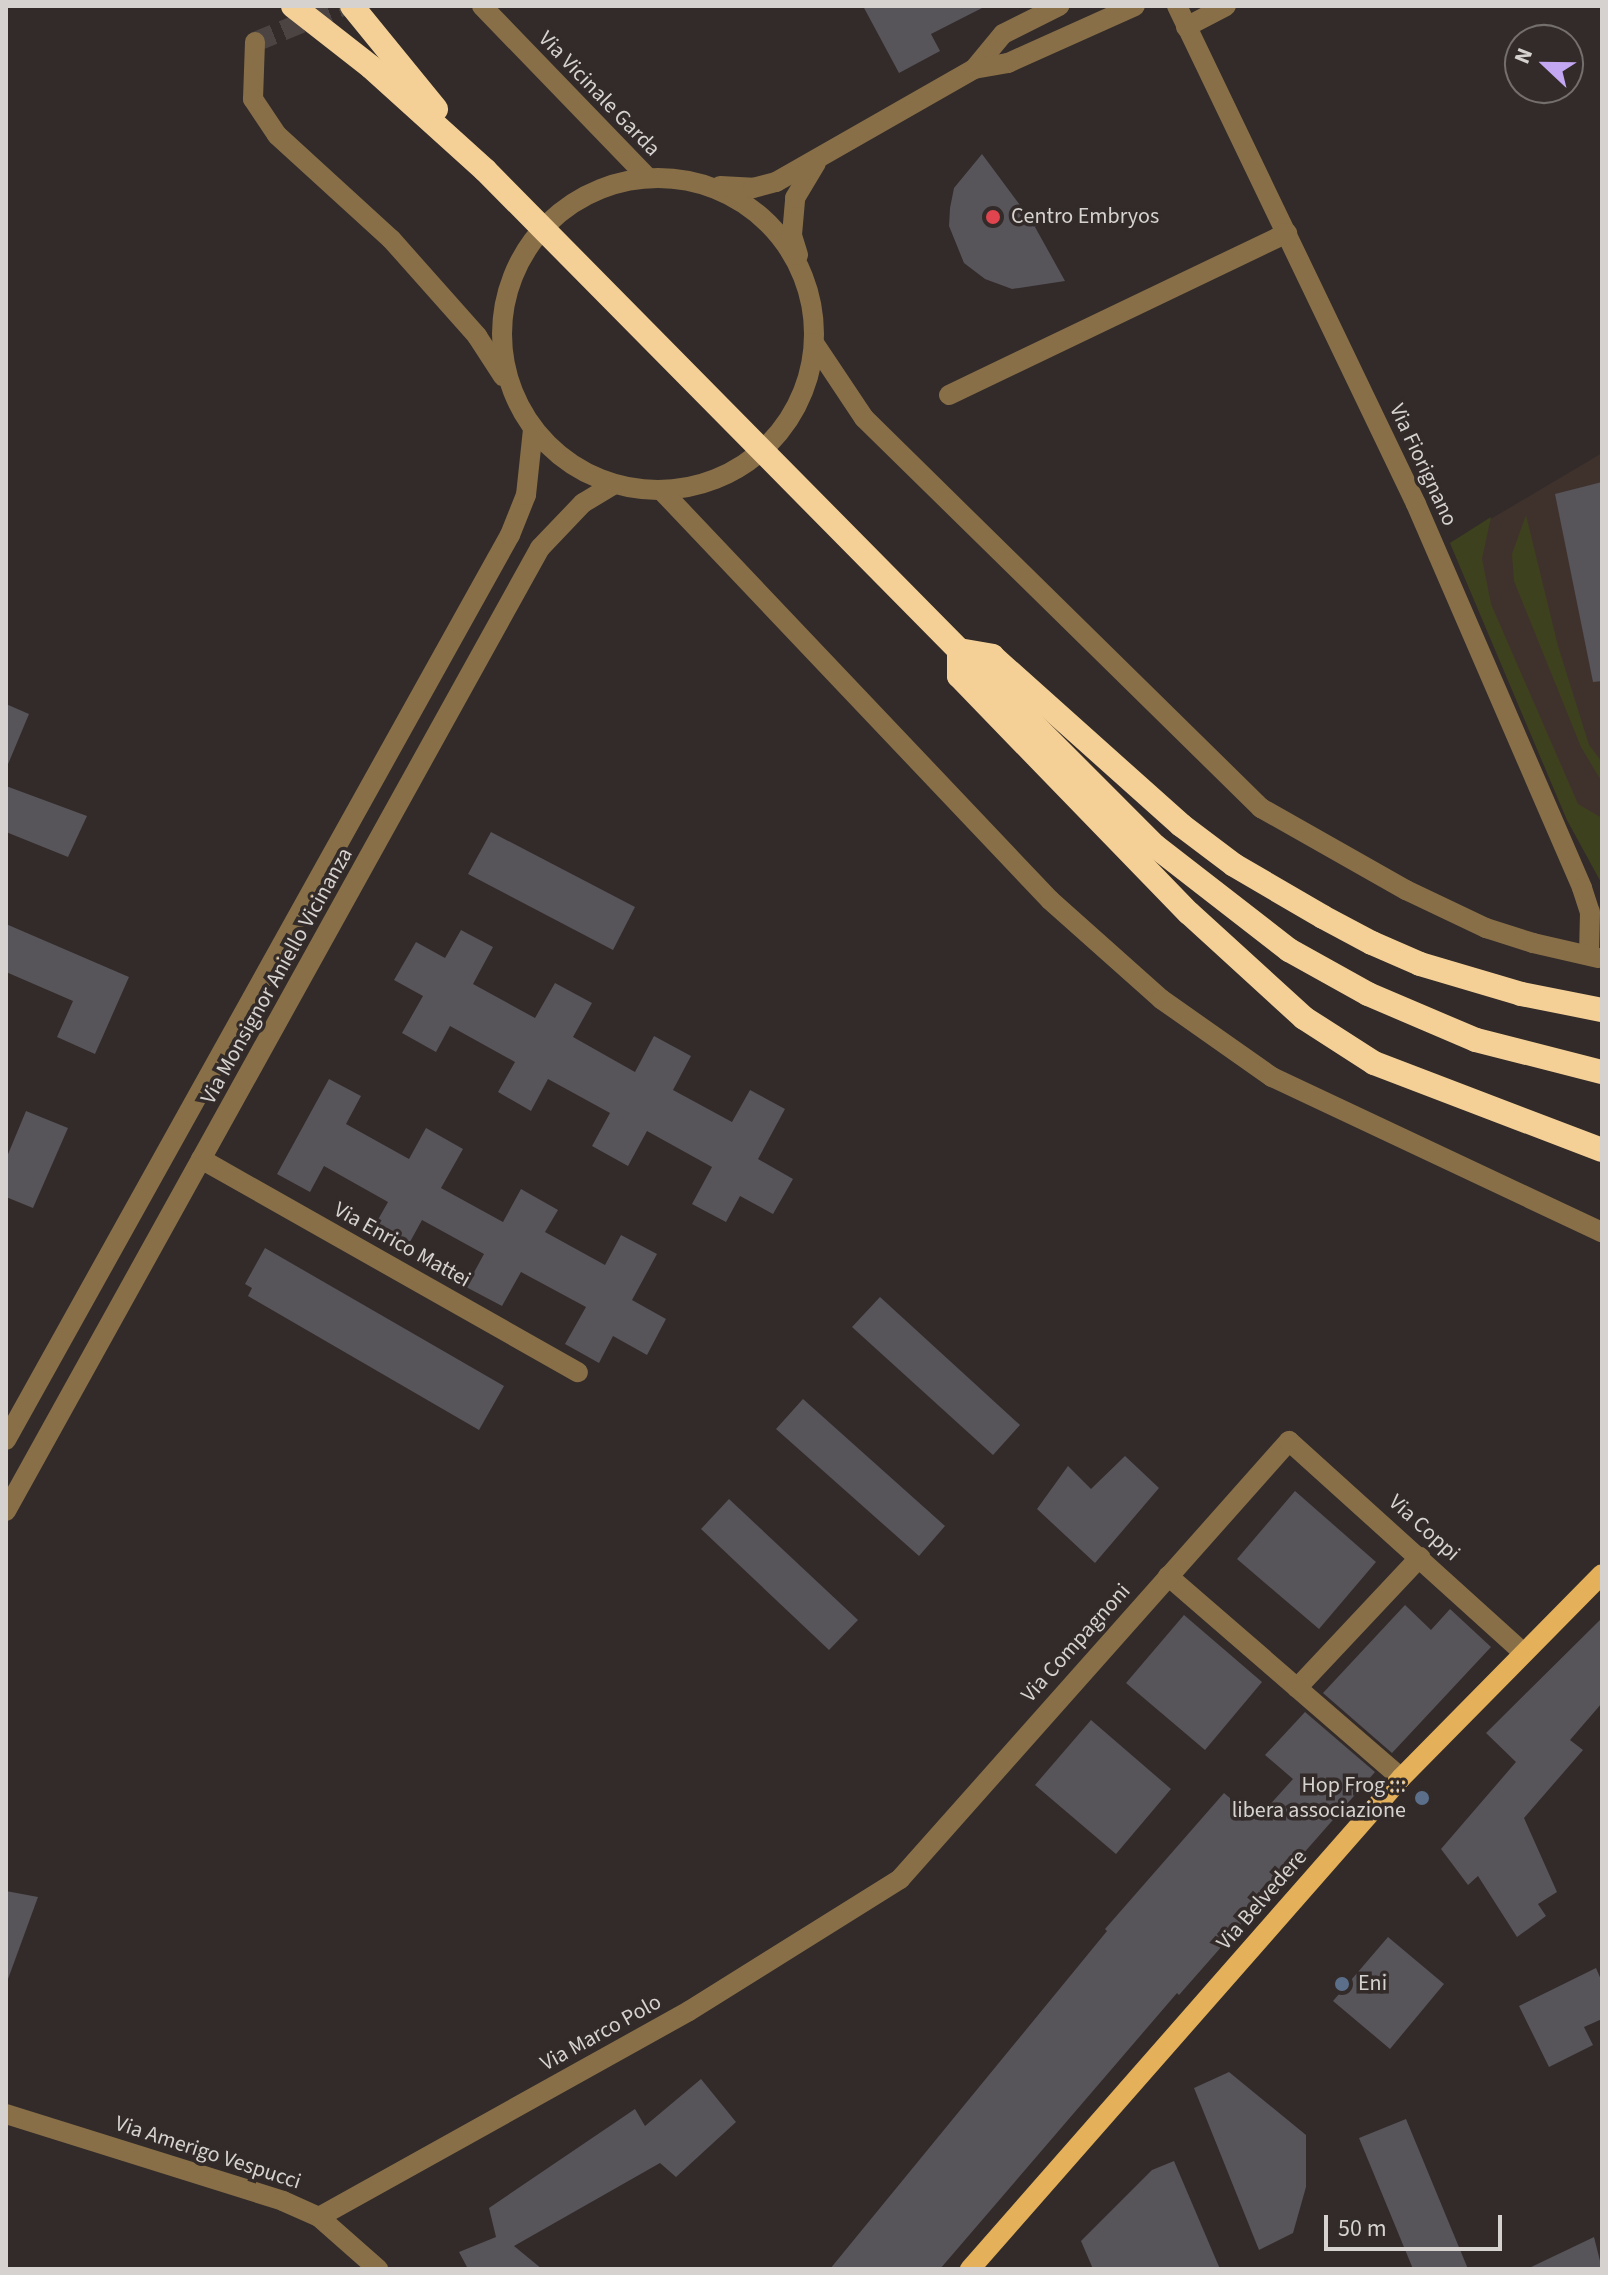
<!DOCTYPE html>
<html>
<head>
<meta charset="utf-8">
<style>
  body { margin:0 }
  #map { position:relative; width:1608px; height:2275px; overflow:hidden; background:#322b29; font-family:"Source Sans 3",sans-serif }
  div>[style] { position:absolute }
  .built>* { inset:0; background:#3f322d }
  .green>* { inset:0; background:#3e411d }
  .building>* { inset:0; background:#57545a }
  .minor-tunnel>* { height:20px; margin-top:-10px; transform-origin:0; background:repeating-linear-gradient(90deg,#4b4442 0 20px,transparent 0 30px) }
  .minor>* { height:20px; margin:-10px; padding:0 10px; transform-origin:10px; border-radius:10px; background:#886f48 }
  .minor>.ring { margin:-10px; padding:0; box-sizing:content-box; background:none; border:20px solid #886f48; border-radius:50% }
  .major>* { height:20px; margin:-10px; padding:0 10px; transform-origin:10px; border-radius:10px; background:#e4b05a }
  .highway>* { height:24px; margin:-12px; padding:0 12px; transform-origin:12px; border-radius:12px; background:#f5d096 }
  .highway-bridge>* { height:24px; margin:-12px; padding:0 12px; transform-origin:12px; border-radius:12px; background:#f5d096 }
  .dots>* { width:22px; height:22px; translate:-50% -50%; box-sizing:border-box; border:4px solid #322b29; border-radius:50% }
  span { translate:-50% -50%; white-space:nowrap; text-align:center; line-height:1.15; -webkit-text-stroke:7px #322b29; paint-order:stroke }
  .street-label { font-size:22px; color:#d6d2d0 }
  .poi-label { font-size:22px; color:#d6d2d0 }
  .left { translate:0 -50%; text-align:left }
  .right { translate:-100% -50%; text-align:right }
  .frame { position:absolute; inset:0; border:8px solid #d6d2d0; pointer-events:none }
  .north { position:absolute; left:1504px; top:24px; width:80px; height:80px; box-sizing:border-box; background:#322b29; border:2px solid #746e6c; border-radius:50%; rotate:292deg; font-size:22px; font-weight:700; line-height:32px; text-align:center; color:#d6d2d0 }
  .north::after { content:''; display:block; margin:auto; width:28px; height:36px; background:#c3a7f2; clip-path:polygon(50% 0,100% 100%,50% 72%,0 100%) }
  .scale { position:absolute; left:1324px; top:2215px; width:178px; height:36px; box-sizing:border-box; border:4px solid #d6d2d0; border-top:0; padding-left:10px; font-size:24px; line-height:28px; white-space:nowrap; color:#d6d2d0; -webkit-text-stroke:6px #322b29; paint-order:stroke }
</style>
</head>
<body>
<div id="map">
  <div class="built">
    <i style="clip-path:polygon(1602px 453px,1602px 884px,1567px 820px,1450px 543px)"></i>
  </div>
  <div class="green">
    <i style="clip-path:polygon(1526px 515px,1558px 646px,1589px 745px,1602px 762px,1602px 782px,1581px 747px,1514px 581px,1512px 554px)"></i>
    <i style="clip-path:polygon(1491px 517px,1482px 559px,1491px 604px,1578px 804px,1602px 818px,1602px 884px,1567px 820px,1450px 543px)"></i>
  </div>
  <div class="building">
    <i style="clip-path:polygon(863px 6px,986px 6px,931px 34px,940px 51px,899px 73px)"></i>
    <i style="clip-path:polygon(982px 154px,1025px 212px,1029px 209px,1040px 222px,1035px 227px,1065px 281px,1012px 289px,985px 279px,964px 263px,949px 226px,950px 208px,954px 188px)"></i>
    <i style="clip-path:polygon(1602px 482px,1602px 681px,1593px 682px,1555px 494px)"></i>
    <i style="clip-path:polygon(6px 704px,29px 714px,6px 769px)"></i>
    <i style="clip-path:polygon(6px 786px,87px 816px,68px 857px,6px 832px)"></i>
    <i style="clip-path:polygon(491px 832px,635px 907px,613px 950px,468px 874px)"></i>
    <i style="clip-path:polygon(6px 924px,129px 977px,95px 1054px,57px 1037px,73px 1001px,6px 972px)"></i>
    <i style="clip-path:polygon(461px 930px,493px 947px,473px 984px,535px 1018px,555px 983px,592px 1003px,573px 1037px,635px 1072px,654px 1036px,691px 1056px,673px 1090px,732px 1122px,750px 1090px,785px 1109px,758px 1159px,793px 1179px,773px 1214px,740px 1196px,726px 1222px,692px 1204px,712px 1167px,647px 1131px,628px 1166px,592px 1146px,610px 1113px,548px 1079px,531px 1111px,498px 1092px,515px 1062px,450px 1026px,436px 1052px,402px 1033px,423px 996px,394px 980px,416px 942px,445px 958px)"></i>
    <i style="clip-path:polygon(329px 1079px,361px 1096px,346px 1124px,409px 1159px,426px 1128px,463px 1149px,441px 1188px,503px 1222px,521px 1189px,558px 1210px,545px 1232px,605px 1265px,621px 1235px,657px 1254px,632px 1300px,666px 1319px,647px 1355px,613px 1336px,599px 1363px,565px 1344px,586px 1307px,521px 1272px,502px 1306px,466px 1287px,484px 1254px,422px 1220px,405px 1251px,371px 1232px,388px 1202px,324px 1166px,310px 1192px,277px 1174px)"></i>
    <i style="clip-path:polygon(26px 1111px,68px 1128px,33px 1208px,6px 1197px,6px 1159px)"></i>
    <i style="clip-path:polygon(265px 1248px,504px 1386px,479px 1430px,248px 1296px,252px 1288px,245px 1284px)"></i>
    <i style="clip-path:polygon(880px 1297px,1020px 1425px,993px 1455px,852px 1327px)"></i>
    <i style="clip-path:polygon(803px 1399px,945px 1526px,919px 1556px,776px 1429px)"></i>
    <i style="clip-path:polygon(1125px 1456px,1159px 1488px,1095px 1563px,1037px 1509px,1068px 1466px,1091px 1489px)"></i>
    <i style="clip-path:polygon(1295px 1491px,1376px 1562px,1319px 1629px,1237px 1559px)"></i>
    <i style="clip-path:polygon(729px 1499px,858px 1620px,829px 1650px,701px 1529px)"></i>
    <i style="clip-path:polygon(1405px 1605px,1431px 1630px,1450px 1609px,1491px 1647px,1392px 1753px,1323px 1693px)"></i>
    <i style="clip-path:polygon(1184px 1615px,1262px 1682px,1205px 1750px,1126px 1683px)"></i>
    <i style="clip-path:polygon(1602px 1618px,1602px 1703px,1570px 1740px,1583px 1750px,1524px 1818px,1557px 1892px,1538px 1904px,1546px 1916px,1517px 1937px,1478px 1876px,1468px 1885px,1441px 1849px,1516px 1762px,1486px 1733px)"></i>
    <i style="clip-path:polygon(1305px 1712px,1375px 1772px,1179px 1995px,1177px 1993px,940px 2269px,830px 2269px,1107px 1931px,1105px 1929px,1224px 1793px,1256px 1820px,1293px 1779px,1265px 1755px)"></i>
    <i style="clip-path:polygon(1091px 1720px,1171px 1789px,1116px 1854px,1035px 1785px)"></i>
    <i style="clip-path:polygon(6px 1891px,38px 1897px,8px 1979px,6px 1978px)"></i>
    <i style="clip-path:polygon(1388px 1937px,1444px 1984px,1390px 2049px,1333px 2001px)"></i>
    <i style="clip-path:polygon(1596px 1968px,1602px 1982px,1602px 2019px,1584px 2027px,1593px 2045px,1549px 2067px,1519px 2006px)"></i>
    <i style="clip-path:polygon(1229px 2072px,1306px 2135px,1306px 2187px,1293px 2233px,1259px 2250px,1194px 2088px)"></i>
    <i style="clip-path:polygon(701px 2079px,736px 2122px,676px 2177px,660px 2163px,514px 2246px,542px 2269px,468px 2269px,459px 2252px,496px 2237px,489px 2208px,635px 2109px,645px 2126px)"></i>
    <i style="clip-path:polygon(1406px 2119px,1468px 2269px,1413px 2269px,1359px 2138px)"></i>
    <i style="clip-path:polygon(1174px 2161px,1220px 2269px,1093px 2269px,1081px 2241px,1152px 2170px)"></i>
    <i style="clip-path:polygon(1594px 2237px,1602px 2269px,1527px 2269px)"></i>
  </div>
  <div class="minor-tunnel">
    <i style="left:255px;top:42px;width:95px;rotate:-22.2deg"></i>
  </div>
  <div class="minor">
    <i style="left:482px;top:6px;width:239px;rotate:46deg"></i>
    <i style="left:1177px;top:6px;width:552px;rotate:64.36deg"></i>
    <i style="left:1416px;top:504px;width:418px;rotate:66.6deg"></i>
    <i style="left:1582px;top:888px;width:25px;rotate:72deg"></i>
    <i style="left:1590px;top:912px;width:43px;rotate:91.3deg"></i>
    <i style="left:1186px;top:27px;width:45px;rotate:-27.7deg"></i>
    <i style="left:255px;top:42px;width:57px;rotate:92deg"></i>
    <i style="left:253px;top:99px;width:43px;rotate:56.3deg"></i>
    <i style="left:277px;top:135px;width:154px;rotate:42.4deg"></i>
    <i style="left:391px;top:239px;width:130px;rotate:48.4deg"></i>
    <i style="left:477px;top:336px;width:48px;rotate:57deg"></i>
    <i style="left:974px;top:69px;width:45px;rotate:-50.4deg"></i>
    <i style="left:1003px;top:34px;width:63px;rotate:-26.6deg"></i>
    <i class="ring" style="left:502px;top:178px;width:292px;height:292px"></i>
    <i style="left:720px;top:186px;width:33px;rotate:3deg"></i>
    <i style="left:753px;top:188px;width:24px;rotate:-15deg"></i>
    <i style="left:776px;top:182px;width:228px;rotate:-29.7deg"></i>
    <i style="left:974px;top:69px;width:35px;rotate:-10deg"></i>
    <i style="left:1008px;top:63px;width:139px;rotate:-24.2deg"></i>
    <i style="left:798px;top:255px;width:21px;rotate:-107deg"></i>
    <i style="left:792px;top:235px;width:37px;rotate:-85deg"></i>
    <i style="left:795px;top:198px;width:41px;rotate:-59deg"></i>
    <i style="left:814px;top:343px;width:90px;rotate:56.3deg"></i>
    <i style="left:864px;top:418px;width:557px;rotate:44.49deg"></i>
    <i style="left:1261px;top:808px;width:167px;rotate:29.5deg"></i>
    <i style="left:1406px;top:890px;width:89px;rotate:25.4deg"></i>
    <i style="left:1486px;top:928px;width:49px;rotate:17.7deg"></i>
    <i style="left:1533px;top:943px;width:67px;rotate:13deg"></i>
    <i style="left:949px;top:395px;width:375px;rotate:-25.6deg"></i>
    <i style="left:662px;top:491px;width:564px;rotate:46.51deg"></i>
    <i style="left:1050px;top:900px;width:149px;rotate:41.7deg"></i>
    <i style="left:1161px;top:999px;width:136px;rotate:35.1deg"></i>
    <i style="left:1272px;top:1077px;width:365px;rotate:25.2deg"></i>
    <i style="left:201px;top:1159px;width:433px;rotate:29.5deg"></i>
    <i style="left:6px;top:1440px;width:1036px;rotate:-60.89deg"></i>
    <i style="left:510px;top:535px;width:43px;rotate:-68.2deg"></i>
    <i style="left:526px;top:495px;width:66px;rotate:-83.9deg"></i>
    <i style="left:6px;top:1511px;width:1101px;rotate:-60.99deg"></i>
    <i style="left:540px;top:548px;width:62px;rotate:-46.3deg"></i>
    <i style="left:583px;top:503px;width:35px;rotate:-31deg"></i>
    <i style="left:1168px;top:1576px;width:308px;rotate:40.9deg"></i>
    <i style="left:1297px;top:1688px;width:180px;rotate:-46.8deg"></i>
    <i style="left:6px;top:2114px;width:290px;rotate:17.4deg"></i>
    <i style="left:283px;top:2201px;width:39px;rotate:24deg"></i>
    <i style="left:319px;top:2217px;width:79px;rotate:41.4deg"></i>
    <i style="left:319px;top:2217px;width:423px;rotate:-29.1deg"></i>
    <i style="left:689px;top:2011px;width:249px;rotate:-32deg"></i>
    <i style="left:900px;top:1879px;width:586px;rotate:-48.39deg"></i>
    <i style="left:1289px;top:1441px;width:316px;rotate:42.1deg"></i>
  </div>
  <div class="major">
    <i style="left:970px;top:2269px;width:653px;rotate:-48.72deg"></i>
    <i style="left:1401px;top:1778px;width:286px;rotate:-45.4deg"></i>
  </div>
  <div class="highway">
    <i style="left:293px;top:6px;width:99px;rotate:38deg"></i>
    <i style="left:371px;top:67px;width:154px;rotate:42.1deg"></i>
    <i style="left:352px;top:6px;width:133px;rotate:50.8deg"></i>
    <i style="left:959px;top:650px;width:26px;rotate:90deg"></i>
    <i style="left:959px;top:676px;width:330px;rotate:45.9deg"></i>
    <i style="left:1189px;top:913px;width:156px;rotate:42.4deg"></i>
    <i style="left:1304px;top:1018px;width:83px;rotate:32.7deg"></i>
    <i style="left:1374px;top:1063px;width:244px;rotate:20.9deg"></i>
    <i style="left:959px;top:650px;width:277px;rotate:45deg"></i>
    <i style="left:1155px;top:846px;width:170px;rotate:37.8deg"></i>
    <i style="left:1289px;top:950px;width:90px;rotate:29.1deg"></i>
    <i style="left:1368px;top:994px;width:117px;rotate:23.1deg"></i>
    <i style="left:1476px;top:1040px;width:130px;rotate:14.3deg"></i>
    <i style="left:959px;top:650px;width:34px;rotate:10deg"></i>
    <i style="left:992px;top:656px;width:254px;rotate:41.8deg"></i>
    <i style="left:1181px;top:825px;width:66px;rotate:37deg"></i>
    <i style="left:1234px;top:865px;width:103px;rotate:30.3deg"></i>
    <i style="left:1323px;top:917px;width:55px;rotate:28deg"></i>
    <i style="left:1372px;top:943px;width:52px;rotate:23.6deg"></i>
    <i style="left:1420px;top:964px;width:105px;rotate:16.5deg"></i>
    <i style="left:1521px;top:994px;width:83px;rotate:11.2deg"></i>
  </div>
  <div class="highway-bridge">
    <i style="left:485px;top:170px;width:675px;rotate:45.36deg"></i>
  </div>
  <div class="dots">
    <i style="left:993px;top:217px;background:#e0444e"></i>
    <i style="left:1422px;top:1798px;background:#5c6f8a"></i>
    <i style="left:1342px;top:1984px;background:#5c6f8a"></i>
  </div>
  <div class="street-label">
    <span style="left:599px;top:94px;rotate:46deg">Via Vicinale Garda</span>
    <span style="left:1423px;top:465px;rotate:65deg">Via Fiorignano</span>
    <span style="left:277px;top:976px;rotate:-61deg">Via Monsignor Aniello Vicinanza</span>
    <span style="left:402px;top:1245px;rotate:29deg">Via Enrico Mattei</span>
    <span style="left:1424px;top:1528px;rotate:42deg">Via Coppi</span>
    <span style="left:1076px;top:1643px;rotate:-48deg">Via Compagnoni</span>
    <span style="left:1262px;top:1900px;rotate:-49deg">Via Belvedere</span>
    <span style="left:601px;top:2033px;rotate:-29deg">Via Marco Polo</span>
    <span style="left:208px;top:2153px;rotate:18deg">Via Amerigo Vespucci</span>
  </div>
  <div class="poi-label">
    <span class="left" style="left:1011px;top:217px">Centro Embryos</span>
    <span class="right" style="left:1406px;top:1798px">Hop Frog :::<br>libera associazione</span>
    <span class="left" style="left:1358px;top:1984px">Eni</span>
  </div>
  <div class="frame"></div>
  <div class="north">N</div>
  <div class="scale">50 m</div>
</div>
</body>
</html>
